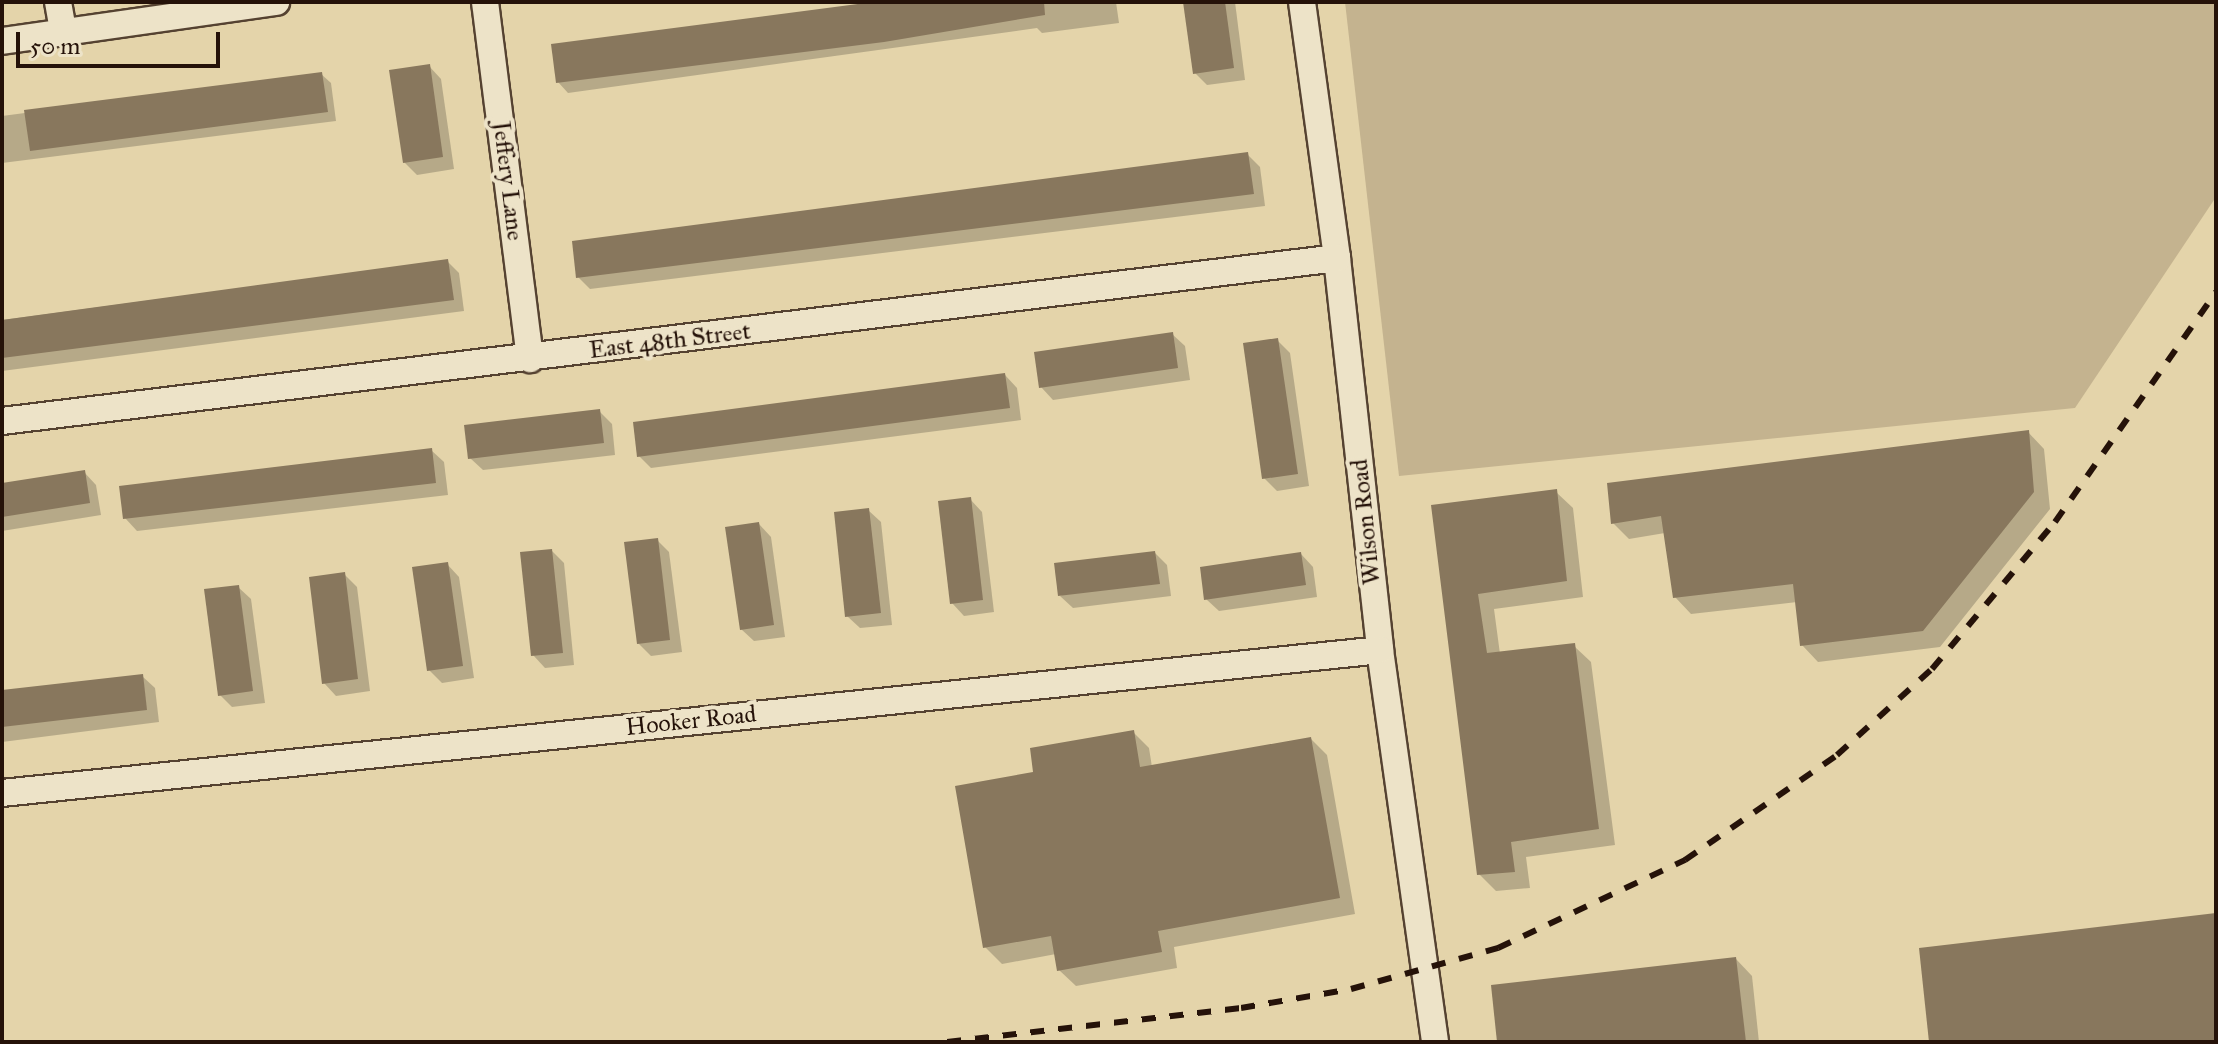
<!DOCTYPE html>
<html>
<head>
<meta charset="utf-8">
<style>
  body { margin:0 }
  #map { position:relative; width:2218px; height:1044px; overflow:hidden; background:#e4d4aa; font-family:"IM FELL Great Primer",serif }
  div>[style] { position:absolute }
  .green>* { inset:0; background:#c4b38f }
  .shadow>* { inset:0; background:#0003 }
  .building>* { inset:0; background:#88775d }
  .roads { filter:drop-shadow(2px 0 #554231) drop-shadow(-2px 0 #554231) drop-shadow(0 2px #554231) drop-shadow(0 -2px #554231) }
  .minor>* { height:26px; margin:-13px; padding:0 13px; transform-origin:13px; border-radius:13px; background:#ede3c8 }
  .rail>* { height:6px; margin-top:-3px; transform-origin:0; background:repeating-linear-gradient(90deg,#251209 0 14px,transparent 0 28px) }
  span { translate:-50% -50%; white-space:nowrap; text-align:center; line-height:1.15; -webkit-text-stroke:8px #ede3c8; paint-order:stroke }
  .street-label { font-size:24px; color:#251209 }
  .frame { position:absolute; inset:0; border:4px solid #251209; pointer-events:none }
  .scale { position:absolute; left:16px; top:32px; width:204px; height:36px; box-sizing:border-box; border:4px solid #251209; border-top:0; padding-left:10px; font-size:24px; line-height:28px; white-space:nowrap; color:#251209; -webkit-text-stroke:6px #ede3c8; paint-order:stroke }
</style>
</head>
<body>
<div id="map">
  <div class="green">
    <i style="clip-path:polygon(1345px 2px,2216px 2px,2216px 197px,2075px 408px,1399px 476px)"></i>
  </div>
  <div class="shadow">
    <i style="clip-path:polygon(887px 2px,1116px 2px,1119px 23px,1042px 33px,1037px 28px,568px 93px,558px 82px)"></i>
    <i style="clip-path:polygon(1185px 2px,1235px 2px,1245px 80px,1207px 85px,1195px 73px)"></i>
    <i style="clip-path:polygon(429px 66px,441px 79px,454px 169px,417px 175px,404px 162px)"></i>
    <i style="clip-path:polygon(321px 74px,331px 83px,336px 121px,2px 163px,2px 116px)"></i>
    <i style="clip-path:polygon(1247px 154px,1260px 167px,1265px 206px,590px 289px,578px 277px)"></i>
    <i style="clip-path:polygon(447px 261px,459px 273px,464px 311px,2px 371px,2px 320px)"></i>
    <i style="clip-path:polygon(1172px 334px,1185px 346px,1190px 380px,1053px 400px,1041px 387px)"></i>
    <i style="clip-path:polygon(1277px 340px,1290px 353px,1309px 486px,1277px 491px,1264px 478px)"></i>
    <i style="clip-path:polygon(1005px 375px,1017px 388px,1021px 420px,651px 468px,639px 456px)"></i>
    <i style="clip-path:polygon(599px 411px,612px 424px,615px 455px,483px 470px,470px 458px)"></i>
    <i style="clip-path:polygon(2028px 432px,2044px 449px,2050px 509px,1940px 647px,1818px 662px,1802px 645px,1797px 602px,1691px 614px,1675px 597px,1665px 533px,1629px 539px,1613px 523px)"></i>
    <i style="clip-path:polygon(431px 450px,444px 462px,448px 495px,137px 531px,125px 518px)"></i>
    <i style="clip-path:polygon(84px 472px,96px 485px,101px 515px,2px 531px,2px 485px)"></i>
    <i style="clip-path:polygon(1556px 492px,1573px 508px,1583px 597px,1494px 609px,1500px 654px,1574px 646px,1591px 662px,1615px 845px,1526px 857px,1530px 888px,1496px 891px,1479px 874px,1433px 507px)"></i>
    <i style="clip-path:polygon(970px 499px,982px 512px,994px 612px,964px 616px,952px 603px)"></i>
    <i style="clip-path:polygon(868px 510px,881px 522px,892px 625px,860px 628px,847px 616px)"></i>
    <i style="clip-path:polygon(759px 524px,771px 537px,785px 637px,754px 641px,741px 629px)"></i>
    <i style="clip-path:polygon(657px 540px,669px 552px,682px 652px,651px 656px,638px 643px)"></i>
    <i style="clip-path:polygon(552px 551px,564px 563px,574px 665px,545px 668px,533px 655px)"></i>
    <i style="clip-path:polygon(1155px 553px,1167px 565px,1171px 596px,1073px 608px,1060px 596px)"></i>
    <i style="clip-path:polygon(1301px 554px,1313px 567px,1317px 597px,1219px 611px,1206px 599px)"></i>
    <i style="clip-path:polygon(447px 564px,459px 577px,474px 678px,442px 683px,429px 670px)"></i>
    <i style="clip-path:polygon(344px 574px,357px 587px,370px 691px,336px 696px,324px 683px)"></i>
    <i style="clip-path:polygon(238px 587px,251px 599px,265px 703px,232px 707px,220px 695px)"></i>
    <i style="clip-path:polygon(142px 676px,155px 688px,159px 722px,2px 742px,2px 695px)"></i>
    <i style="clip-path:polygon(1133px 732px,1149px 748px,1152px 767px,1311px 739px,1327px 755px,1355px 914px,1174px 947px,1177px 968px,1076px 986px,1059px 970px,1056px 954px,1002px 964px,985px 947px,1036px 773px)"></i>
    <i style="clip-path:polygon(1736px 959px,1752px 976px,1759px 1042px,1499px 1042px)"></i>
  </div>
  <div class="building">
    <i style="clip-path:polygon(873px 2px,1044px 2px,1045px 15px,884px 42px,556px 83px,551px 44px)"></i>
    <i style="clip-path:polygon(1183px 2px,1225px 2px,1234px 68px,1193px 74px)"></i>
    <i style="clip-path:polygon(430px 64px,443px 157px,403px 163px,389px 70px)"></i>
    <i style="clip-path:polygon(322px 72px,328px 112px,30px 151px,24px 110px)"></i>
    <i style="clip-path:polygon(1248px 152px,1254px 194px,576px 278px,572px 241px)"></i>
    <i style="clip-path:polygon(448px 259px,454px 300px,2px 358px,2px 320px)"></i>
    <i style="clip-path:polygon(1173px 332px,1178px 368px,1039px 388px,1034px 352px)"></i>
    <i style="clip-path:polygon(1278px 338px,1298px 474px,1262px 479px,1243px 343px)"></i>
    <i style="clip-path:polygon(1005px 373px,1010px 408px,637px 457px,633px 422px)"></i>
    <i style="clip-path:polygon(600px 409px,604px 443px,468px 459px,464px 425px)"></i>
    <i style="clip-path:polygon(2029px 430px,2034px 492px,1923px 631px,1800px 646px,1793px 584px,1673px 598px,1661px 516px,1611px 524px,1607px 483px)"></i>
    <i style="clip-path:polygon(432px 448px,436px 483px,123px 519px,119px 486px)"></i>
    <i style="clip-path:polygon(85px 470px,90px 503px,2px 517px,2px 483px)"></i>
    <i style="clip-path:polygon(1557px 489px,1567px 581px,1478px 594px,1487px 653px,1575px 643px,1599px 829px,1511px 842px,1515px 872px,1477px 875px,1431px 505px)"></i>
    <i style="clip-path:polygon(971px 497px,983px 600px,950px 604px,938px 501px)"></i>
    <i style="clip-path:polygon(869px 508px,881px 613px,845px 617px,834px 512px)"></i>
    <i style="clip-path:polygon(759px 522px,774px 625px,740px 630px,725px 527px)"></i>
    <i style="clip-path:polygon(658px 538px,670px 640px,637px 644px,624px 542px)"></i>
    <i style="clip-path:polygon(552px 549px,563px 653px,531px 656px,520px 552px)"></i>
    <i style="clip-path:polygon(1155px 551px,1160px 584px,1058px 596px,1054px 563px)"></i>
    <i style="clip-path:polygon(1301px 552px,1306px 585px,1204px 600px,1200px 567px)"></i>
    <i style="clip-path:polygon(448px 562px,463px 666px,427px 671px,412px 567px)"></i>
    <i style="clip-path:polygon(345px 572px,358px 679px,322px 684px,309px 577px)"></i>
    <i style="clip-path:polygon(239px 585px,253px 691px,218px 696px,204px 589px)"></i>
    <i style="clip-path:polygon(143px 674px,147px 710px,2px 727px,2px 690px)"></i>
    <i style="clip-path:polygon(1134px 730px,1140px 767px,1311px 737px,1340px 898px,1158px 931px,1162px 952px,1057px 971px,1051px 936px,983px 948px,955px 786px,1033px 772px,1030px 748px)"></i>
    <i style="clip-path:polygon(2216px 913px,2216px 1042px,1929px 1042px,1919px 948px)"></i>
    <i style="clip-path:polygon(1736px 957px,1746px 1042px,1497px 1042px,1491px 985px)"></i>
  </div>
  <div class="roads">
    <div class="minor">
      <i style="left:58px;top:2px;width:27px;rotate:80deg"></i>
      <i style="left:485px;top:2px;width:360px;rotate:82.8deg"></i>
      <i style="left:1302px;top:2px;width:258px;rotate:82.2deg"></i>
      <i style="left:1337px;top:258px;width:394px;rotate:83.7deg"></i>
      <i style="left:1380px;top:650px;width:396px;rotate:82deg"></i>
      <i style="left:2px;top:41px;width:277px;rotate:-8.1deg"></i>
      <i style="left:2px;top:421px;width:1345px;rotate:-6.96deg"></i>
      <i style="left:2px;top:793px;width:1385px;rotate:-5.92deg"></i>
    </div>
  </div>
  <div class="rail">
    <i style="left:947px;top:1042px;width:296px;rotate:-6.6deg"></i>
    <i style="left:1241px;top:1008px;width:112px;rotate:-9.8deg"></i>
    <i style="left:1351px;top:989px;width:153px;rotate:-15.6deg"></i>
    <i style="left:1498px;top:948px;width:207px;rotate:-25.2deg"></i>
    <i style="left:1685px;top:860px;width:185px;rotate:-34.6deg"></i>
    <i style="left:1837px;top:755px;width:128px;rotate:-42.2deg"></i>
    <i style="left:1932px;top:669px;width:192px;rotate:-50.1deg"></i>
    <i style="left:2055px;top:522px;width:281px;rotate:-55deg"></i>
  </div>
  <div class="street-label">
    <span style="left:508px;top:181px;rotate:83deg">Jeffery Lane</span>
    <span style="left:670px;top:341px;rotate:-7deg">East 48th Street</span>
    <span style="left:1366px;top:522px;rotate:-96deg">Wilson Road</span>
    <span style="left:691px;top:721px;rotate:-6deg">Hooker Road</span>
  </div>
  <div class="frame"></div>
  <div class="scale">50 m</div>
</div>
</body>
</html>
